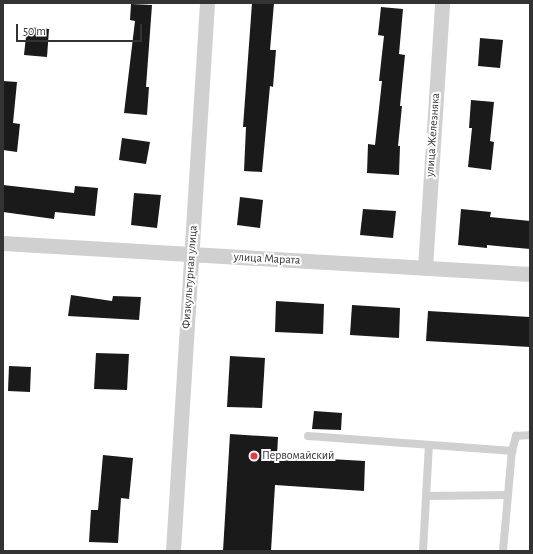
<!DOCTYPE html>
<html>
<head>
<meta charset="utf-8">
<style>
  body { margin:0 }
  #map { position:relative; width:533px; height:554px; overflow:hidden; background:#fff; font-family:"Alegreya Sans",sans-serif }
  div>[style] { position:absolute }
  .building>* { inset:0; background:#1a1a1a }
  .lane>* { height:8px; margin:-4px; padding:0 4px; transform-origin:4px; border-radius:4px; background:#d0d0d0 }
  .street>* { height:15px; margin:-7.5px; padding:0 7.5px; transform-origin:7.5px; border-radius:7.5px; background:#d0d0d0 }
  .dots>* { width:11px; height:11px; translate:-50% -50%; box-sizing:border-box; border:2px solid #fff; border-radius:50% }
  span { translate:-50% -50%; white-space:nowrap; text-align:center; line-height:1.15; -webkit-text-stroke:4px #fff; paint-order:stroke }
  .street-label { font-size:12px; color:#333 }
  .poi-label { font-size:12px; color:#333 }
  .left { translate:0 -50%; text-align:left }
  .frame { position:absolute; inset:0; border:4px solid #333; pointer-events:none }
  .scale { position:absolute; left:16px; top:24px; width:126px; height:18px; box-sizing:border-box; border:2px solid #333; border-top:0; padding-left:5px; font-size:12px; line-height:14px; white-space:nowrap; color:#333; -webkit-text-stroke:3px #fff; paint-order:stroke }
</style>
</head>
<body>
<div id="map">
  <div class="building">
    <i style="clip-path:polygon(252px 3px,274px 3px,270px 50px,276px 50px,273px 87px,270px 86px,262px 172px,244px 171px,246px 127px,243px 127px)"></i>
    <i style="clip-path:polygon(131px 4px,152px 5px,146px 87px,149px 87px,147px 115px,124px 113px,135px 21px,130px 20px)"></i>
    <i style="clip-path:polygon(381px 7px,403px 9px,399px 54px,405px 55px,400px 106px,402px 106px,398px 146px,400px 146px,399px 175px,367px 173px,368px 144px,375px 145px,382px 81px,379px 81px,384px 36px,378px 35px)"></i>
    <i style="clip-path:polygon(27px 27px,49px 29px,47px 57px,24px 55px)"></i>
    <i style="clip-path:polygon(480px 38px,503px 40px,500px 68px,478px 66px)"></i>
    <i style="clip-path:polygon(3px 81px,17px 82px,13px 123px,20px 124px,17px 152px,3px 150px)"></i>
    <i style="clip-path:polygon(471px 100px,494px 102px,490px 141px,494px 142px,491px 170px,468px 167px,472px 128px,469px 128px)"></i>
    <i style="clip-path:polygon(122px 138px,150px 142px,146px 164px,119px 160px)"></i>
    <i style="clip-path:polygon(3px 185px,74px 193px,75px 186px,98px 188px,95px 216px,55px 212px,54px 219px,3px 212px)"></i>
    <i style="clip-path:polygon(134px 193px,161px 195px,157px 228px,131px 225px)"></i>
    <i style="clip-path:polygon(240px 197px,263px 200px,260px 228px,237px 225px)"></i>
    <i style="clip-path:polygon(363px 209px,396px 211px,393px 238px,360px 235px)"></i>
    <i style="clip-path:polygon(461px 209px,491px 212px,490px 217px,530px 221px,530px 249px,487px 245px,487px 248px,458px 245px)"></i>
    <i style="clip-path:polygon(71px 295px,112px 301px,113px 296px,141px 297px,139px 320px,68px 316px)"></i>
    <i style="clip-path:polygon(276px 301px,324px 304px,323px 334px,275px 332px)"></i>
    <i style="clip-path:polygon(352px 305px,400px 308px,399px 338px,350px 335px)"></i>
    <i style="clip-path:polygon(428px 311px,530px 317px,530px 347px,426px 341px)"></i>
    <i style="clip-path:polygon(96px 353px,129px 354px,127px 390px,94px 389px)"></i>
    <i style="clip-path:polygon(230px 356px,265px 358px,262px 408px,227px 407px)"></i>
    <i style="clip-path:polygon(9px 366px,31px 367px,30px 392px,8px 391px)"></i>
    <i style="clip-path:polygon(314px 411px,342px 413px,341px 430px,312px 429px)"></i>
    <i style="clip-path:polygon(230px 434px,278px 437px,277px 456px,365px 461px,364px 491px,275px 485px,271px 551px,223px 551px)"></i>
    <i style="clip-path:polygon(103px 455px,133px 458px,129px 499px,121px 498px,118px 543px,89px 542px,91px 510px,98px 510px)"></i>
  </div>
  <div class="lane">
    <i style="left:308px;top:436px;width:205px;rotate:4.2deg"></i>
    <i style="left:427px;top:496px;width:81px;rotate:-0.7deg"></i>
    <i style="left:423px;top:551px;width:106px;rotate:-86.8deg"></i>
    <i style="left:503px;top:551px;width:100px;rotate:-84.9deg"></i>
    <i style="left:512px;top:451px;width:16px;rotate:-75deg"></i>
    <i style="left:516px;top:436px;width:14px;rotate:-4deg"></i>
  </div>
  <div class="street">
    <i style="left:3px;top:243px;width:528px;rotate:3.37deg"></i>
    <i style="left:425px;top:268px;width:266px;rotate:-86.3deg"></i>
    <i style="left:173px;top:551px;width:549px;rotate:-86.45deg"></i>
  </div>
  <div class="dots">
    <i style="left:254px;top:456px;background:#e63946"></i>
  </div>
  <div class="street-label">
    <span style="left:433px;top:135px;rotate:-86deg">улица Железняка</span>
    <span style="left:267px;top:259px;rotate:3deg">улица Марата</span>
    <span style="left:190px;top:277px;rotate:-86deg">Физкультурная улица</span>
  </div>
  <div class="poi-label">
    <span class="left" style="left:262px;top:456px">Первомайский</span>
  </div>
  <div class="frame"></div>
  <div class="scale">50 m</div>
</div>
</body>
</html>
